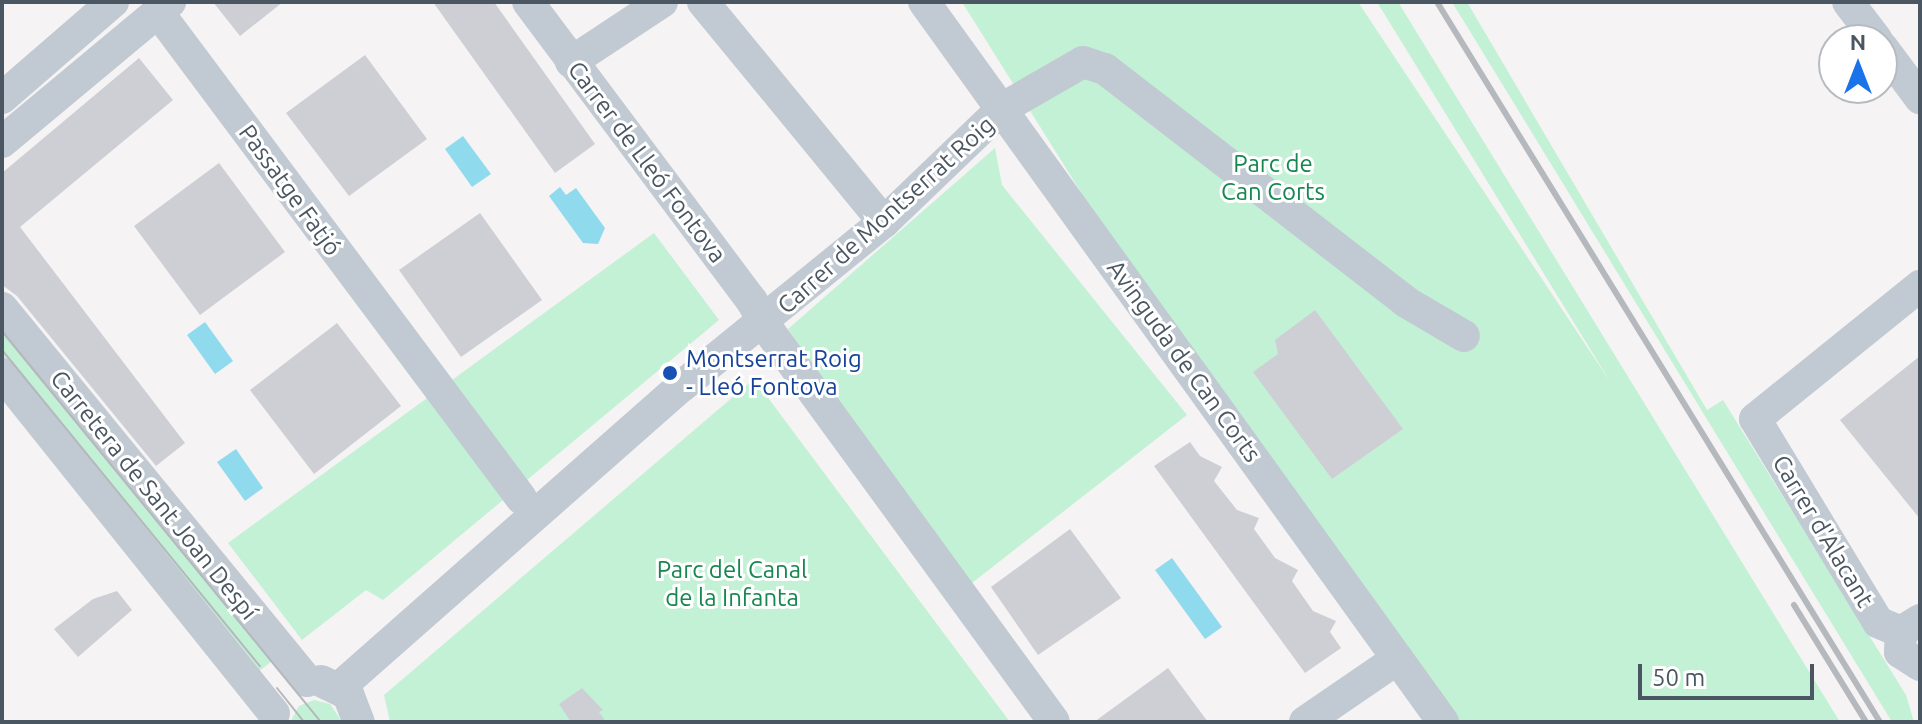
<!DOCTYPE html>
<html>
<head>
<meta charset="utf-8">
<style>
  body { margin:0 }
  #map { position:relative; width:1922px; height:724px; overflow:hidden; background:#f5f3f3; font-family:Ubuntu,sans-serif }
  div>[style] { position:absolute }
  .green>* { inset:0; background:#c3f1d5 }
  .water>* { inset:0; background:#90daee }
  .building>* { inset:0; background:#cdcfd5 }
  .minor>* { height:32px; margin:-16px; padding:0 16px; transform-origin:16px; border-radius:16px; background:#c1cad2 }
  .tram>* { height:2px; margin:-1px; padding:0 1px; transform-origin:1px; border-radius:1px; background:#b5b8bd }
  .rail>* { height:6px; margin:-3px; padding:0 3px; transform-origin:3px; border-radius:3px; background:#b5b8bd }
  .dots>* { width:22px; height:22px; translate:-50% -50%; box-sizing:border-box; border:4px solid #fff; border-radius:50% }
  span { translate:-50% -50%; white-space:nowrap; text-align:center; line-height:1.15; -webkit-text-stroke:6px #fff; paint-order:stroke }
  .street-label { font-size:24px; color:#4a5661 }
  .park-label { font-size:24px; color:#17864f }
  .transit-label { font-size:24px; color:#164399 }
  .left { translate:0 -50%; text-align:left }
  .frame { position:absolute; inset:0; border:4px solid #4a5661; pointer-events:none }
  .north { position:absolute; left:1818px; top:24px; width:80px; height:80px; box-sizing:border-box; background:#fff; border:2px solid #b7bbc0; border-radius:50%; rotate:0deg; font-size:22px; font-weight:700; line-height:32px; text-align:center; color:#4a5661 }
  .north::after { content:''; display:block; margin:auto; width:28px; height:36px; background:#1a73e8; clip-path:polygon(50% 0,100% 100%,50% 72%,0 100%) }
  .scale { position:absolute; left:1638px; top:664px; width:176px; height:36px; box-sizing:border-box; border:4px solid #4a5661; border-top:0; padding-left:10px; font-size:24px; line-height:28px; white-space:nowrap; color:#4a5661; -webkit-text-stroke:6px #fff; paint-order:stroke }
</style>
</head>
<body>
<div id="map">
  <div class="green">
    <i style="clip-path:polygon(962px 2px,1358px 2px,1611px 383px,1377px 2px,1398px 2px,1840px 722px,1439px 722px,1099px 221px)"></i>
    <i style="clip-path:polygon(1452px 2px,1467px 2px,1707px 410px,1723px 400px,1906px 695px,1914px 722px,1892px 722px)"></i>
    <i style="clip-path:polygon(995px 148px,1002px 185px,1187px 415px,972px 583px,953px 581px,788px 329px)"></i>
    <i style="clip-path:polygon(654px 233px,719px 320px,383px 600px,366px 590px,302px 640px,228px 543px)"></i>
    <i style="clip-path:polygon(2px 317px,278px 656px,257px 673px,2px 361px)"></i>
    <i style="clip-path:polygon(754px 379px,1010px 722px,390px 722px,384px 695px)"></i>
    <i style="clip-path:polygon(314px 700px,330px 704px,342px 722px,290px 722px,299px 706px)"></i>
  </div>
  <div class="water">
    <i style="clip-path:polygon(463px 136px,491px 174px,472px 187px,445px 149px)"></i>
    <i style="clip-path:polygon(560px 187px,566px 195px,576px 188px,605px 228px,598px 244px,583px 243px,549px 196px)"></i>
    <i style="clip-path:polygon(205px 322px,233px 361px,215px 374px,187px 335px)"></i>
    <i style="clip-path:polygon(236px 449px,263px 488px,245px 501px,217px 462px)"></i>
    <i style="clip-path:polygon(1172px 558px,1222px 627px,1205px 639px,1155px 570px)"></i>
  </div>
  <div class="building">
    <i style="clip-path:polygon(213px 2px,283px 2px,240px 36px)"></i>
    <i style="clip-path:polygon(433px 2px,494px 2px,595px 144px,555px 173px)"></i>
    <i style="clip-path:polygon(365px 55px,427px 139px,349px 196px,286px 113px)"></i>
    <i style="clip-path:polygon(139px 58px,173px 100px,20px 227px,185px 443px,156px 466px,17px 296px,2px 285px,2px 173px)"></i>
    <i style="clip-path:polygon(219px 163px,285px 252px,200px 315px,134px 226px)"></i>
    <i style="clip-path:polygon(480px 213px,542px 300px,461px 357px,399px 270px)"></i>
    <i style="clip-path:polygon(1315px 310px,1403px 429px,1332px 479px,1253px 372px,1278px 354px,1275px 340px)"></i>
    <i style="clip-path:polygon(337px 323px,401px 406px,314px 474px,250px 390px)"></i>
    <i style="clip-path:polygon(1920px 356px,1920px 519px,1840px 420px)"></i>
    <i style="clip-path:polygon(1190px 442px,1200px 456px,1222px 467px,1214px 481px,1237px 510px,1259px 518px,1254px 529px,1275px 558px,1298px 570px,1292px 581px,1313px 611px,1336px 621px,1330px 632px,1341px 648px,1305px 673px,1154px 466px)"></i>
    <i style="clip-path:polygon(1070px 529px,1121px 598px,1038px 655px,991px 587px)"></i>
    <i style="clip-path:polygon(117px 591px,132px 610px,78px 657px,54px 629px,93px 599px)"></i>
    <i style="clip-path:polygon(1168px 668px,1208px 722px,1094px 722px)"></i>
    <i style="clip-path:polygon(582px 688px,603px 710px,599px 712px,606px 722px,571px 722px,559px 704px)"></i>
  </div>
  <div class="minor">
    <i style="left:528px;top:2px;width:374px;rotate:53.2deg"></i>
    <i style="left:752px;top:301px;width:26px;rotate:62deg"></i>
    <i style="left:764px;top:324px;width:492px;rotate:53.9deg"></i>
    <i style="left:703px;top:2px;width:285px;rotate:50.6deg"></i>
    <i style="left:924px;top:2px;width:888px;rotate:54.21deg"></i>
    <i style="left:1848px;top:2px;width:48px;rotate:52.7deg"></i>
    <i style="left:158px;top:12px;width:607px;rotate:53.24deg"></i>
    <i style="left:1882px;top:47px;width:64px;rotate:53.3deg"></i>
    <i style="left:571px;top:62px;width:109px;rotate:-33.4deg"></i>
    <i style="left:2px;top:98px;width:147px;rotate:-40.9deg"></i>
    <i style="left:2px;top:142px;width:219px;rotate:-39.8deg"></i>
    <i style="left:2px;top:308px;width:482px;rotate:50.7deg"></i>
    <i style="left:2px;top:374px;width:435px;rotate:51.3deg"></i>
    <i style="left:1920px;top:620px;width:22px;rotate:148deg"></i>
    <i style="left:1901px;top:632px;width:20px;rotate:93deg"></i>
    <i style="left:1900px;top:652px;width:24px;rotate:33deg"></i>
    <i style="left:1901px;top:632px;width:25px;rotate:-157deg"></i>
    <i style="left:1878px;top:622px;width:237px;rotate:-121.2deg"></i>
    <i style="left:1755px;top:419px;width:212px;rotate:-38.9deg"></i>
    <i style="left:321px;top:681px;width:30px;rotate:26deg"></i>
    <i style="left:348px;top:694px;width:30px;rotate:69deg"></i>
    <i style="left:340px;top:687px;width:456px;rotate:-41.4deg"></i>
    <i style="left:682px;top:386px;width:260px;rotate:-39.1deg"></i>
    <i style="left:884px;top:222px;width:165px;rotate:-43.8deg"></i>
    <i style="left:1003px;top:108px;width:92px;rotate:-29.9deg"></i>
    <i style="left:1083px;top:62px;width:23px;rotate:18deg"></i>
    <i style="left:1105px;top:69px;width:381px;rotate:37.7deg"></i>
    <i style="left:1406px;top:302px;width:67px;rotate:30.4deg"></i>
    <i style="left:1305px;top:722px;width:112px;rotate:-34.4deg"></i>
  </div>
  <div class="tram">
    <i style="left:2px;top:331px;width:505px;rotate:50.79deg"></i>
    <i style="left:2px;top:350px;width:408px;rotate:50.8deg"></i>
    <i style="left:277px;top:688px;width:43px;rotate:51.5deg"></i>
  </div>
  <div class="rail">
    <i style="left:1437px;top:2px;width:845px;rotate:58.4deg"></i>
    <i style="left:1794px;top:605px;width:137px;rotate:58.4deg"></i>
  </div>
  <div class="dots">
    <i style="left:670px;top:373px;background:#1a4fb4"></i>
  </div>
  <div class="street-label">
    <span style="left:647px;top:162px;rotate:53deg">Carrer de Lleó Fontova</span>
    <span style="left:290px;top:190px;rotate:54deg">Passatge Fatjó</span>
    <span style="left:886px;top:215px;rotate:-42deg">Carrer de Montserrat Roig</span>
    <span style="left:1184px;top:361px;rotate:54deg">Avinguda de Can Corts</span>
    <span style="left:154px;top:495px;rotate:51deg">Carretera de Sant Joan Despí</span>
    <span style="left:1823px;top:531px;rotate:59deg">Carrer d'Alacant</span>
  </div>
  <div class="park-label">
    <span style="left:1273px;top:178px">Parc de<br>Can Corts</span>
    <span style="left:732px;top:584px">Parc del Canal<br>de la Infanta</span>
  </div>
  <div class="transit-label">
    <span class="left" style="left:686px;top:373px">Montserrat Roig<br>- Lleó Fontova</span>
  </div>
  <div class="frame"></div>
  <div class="north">N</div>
  <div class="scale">50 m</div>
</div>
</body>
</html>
